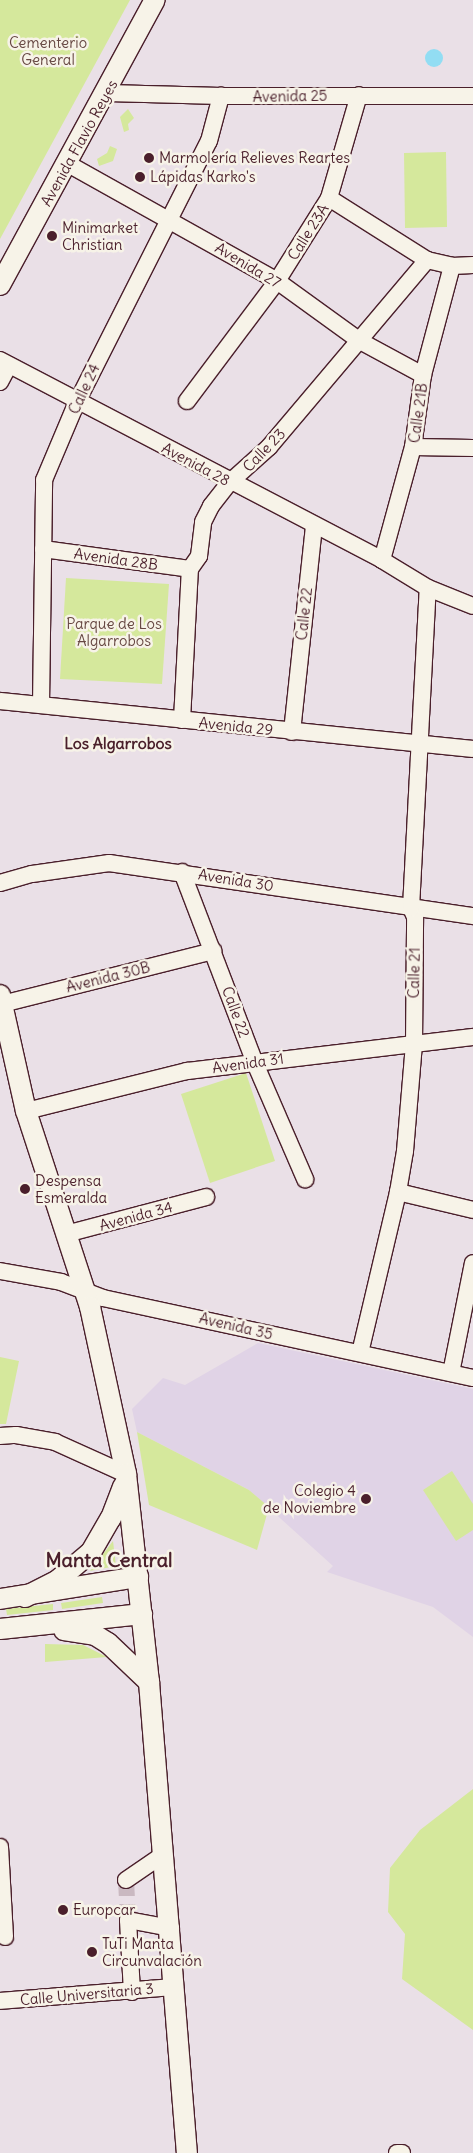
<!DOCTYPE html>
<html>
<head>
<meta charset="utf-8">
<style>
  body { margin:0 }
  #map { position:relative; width:473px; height:2153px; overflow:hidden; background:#eae0e7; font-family:Delius,sans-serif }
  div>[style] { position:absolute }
  .built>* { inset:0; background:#e0d3e6 }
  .green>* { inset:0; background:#d5e89c }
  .water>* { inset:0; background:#92ddf3 }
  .round { border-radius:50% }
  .minor-tunnel>* { height:16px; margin-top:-8px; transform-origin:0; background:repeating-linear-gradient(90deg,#cab9c1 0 16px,transparent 0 24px) }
  .roads { filter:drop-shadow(1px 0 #4a1f2b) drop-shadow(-1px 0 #4a1f2b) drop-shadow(0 1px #4a1f2b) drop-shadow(0 -1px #4a1f2b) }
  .minor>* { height:16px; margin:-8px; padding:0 8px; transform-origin:8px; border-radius:8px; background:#f7f3e8 }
  .major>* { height:20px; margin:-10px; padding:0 10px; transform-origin:10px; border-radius:10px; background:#f7f3e8 }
  .dots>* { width:14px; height:14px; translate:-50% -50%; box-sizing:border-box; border:2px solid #f7f3e8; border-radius:50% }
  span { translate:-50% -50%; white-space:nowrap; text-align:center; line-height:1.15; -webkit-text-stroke:5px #f7f3e8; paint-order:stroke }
  .park-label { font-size:15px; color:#664742 }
  .street-label { font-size:15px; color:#4a1f2b }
  .poi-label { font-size:15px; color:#4a1f2b }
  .left { translate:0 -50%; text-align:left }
  .right { translate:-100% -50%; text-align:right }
  .neighbourhood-label { font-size:16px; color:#4a1f2b; font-weight:700 }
  .district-label { font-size:20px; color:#4a1f2b; font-weight:700 }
</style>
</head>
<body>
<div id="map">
  <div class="built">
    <i style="clip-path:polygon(258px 1343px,473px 1389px,473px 1637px,433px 1607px,327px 1572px,333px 1566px,249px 1490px,137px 1432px,132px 1409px,163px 1378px,185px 1385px)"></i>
  </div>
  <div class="green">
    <i style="clip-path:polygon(0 0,130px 0,0 239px)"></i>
    <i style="clip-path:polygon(128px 109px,134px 118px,128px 124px,129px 130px,124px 132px,120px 117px)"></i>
    <i style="clip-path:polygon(110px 146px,117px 149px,113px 161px,99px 166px,97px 159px,107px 153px)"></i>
    <i style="clip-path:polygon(446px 152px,447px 227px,405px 228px,404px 153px)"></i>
    <i style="clip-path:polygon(66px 578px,169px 584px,162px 684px,60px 679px)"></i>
    <i style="clip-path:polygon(246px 1073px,275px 1161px,210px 1183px,181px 1094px)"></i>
    <i style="clip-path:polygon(0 1357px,19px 1361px,6px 1424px,0 1424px)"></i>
    <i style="clip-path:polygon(137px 1432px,249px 1490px,269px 1507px,257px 1550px,149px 1505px)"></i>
    <i style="clip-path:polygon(452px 1471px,473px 1504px,473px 1530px,456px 1541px,423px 1490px)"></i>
    <i style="clip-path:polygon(113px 1541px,116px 1566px,90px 1571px)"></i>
    <i style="clip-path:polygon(102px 1597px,103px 1603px,62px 1609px,61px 1603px)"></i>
    <i style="clip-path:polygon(53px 1604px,53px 1610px,7px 1615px,6px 1609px)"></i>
    <i style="clip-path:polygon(45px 1644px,83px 1645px,107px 1657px,45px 1662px)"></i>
    <i style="clip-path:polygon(473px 1789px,473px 2030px,402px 1979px,405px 1934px,388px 1912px,390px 1868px,420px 1830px)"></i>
  </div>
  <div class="water">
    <i class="round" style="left:425px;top:49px;width:18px;height:18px"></i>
  </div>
  <div class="minor-tunnel">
    <i style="left:126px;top:1880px;width:40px;rotate:87.1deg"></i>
  </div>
  <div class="roads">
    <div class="minor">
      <i style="left:107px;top:93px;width:114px;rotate:1.5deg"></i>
      <i style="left:221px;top:96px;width:252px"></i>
      <i style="left:68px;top:164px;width:240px;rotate:29.2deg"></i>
      <i style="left:277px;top:281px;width:102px;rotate:35.9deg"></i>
      <i style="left:360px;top:341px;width:72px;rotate:28.4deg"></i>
      <i style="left:329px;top:198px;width:116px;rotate:32.3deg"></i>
      <i style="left:0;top:360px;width:431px;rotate:27.6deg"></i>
      <i style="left:382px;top:560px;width:54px;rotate:31.3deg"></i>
      <i style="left:428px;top:588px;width:48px;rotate:21.8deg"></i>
      <i style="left:0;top:382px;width:19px;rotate:-62deg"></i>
      <i style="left:187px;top:401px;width:150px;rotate:-53.1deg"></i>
      <i style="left:277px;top:281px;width:98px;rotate:-57.9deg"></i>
      <i style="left:329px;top:198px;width:107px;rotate:-73.8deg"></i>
      <i style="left:413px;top:447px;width:60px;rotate:1deg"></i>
      <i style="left:43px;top:549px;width:148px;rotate:7.7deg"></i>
      <i style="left:382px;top:560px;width:117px;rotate:-74.7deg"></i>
      <i style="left:413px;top:447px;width:73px;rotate:-82.1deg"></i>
      <i style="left:423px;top:375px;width:113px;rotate:-75.1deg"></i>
      <i style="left:0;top:701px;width:475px;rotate:5.8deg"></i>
      <i style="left:41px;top:705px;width:225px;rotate:-89.2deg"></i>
      <i style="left:44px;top:480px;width:85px;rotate:-67.1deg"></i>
      <i style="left:77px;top:402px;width:292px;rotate:-63.2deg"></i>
      <i style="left:209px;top:141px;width:47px;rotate:-75.1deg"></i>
      <i style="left:182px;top:720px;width:151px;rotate:-87deg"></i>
      <i style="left:190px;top:569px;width:16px;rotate:-55deg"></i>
      <i style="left:199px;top:556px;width:34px;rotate:-83deg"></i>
      <i style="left:203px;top:522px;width:18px;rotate:-63deg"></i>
      <i style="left:211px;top:506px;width:31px;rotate:-52deg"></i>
      <i style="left:230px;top:482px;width:52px;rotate:-41.9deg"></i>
      <i style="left:269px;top:447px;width:245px;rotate:-49.8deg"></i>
      <i style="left:427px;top:260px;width:26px;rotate:13deg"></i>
      <i style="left:452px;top:266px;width:21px;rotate:-3deg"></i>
      <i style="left:292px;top:732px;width:208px;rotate:-83.9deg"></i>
      <i style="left:182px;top:872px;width:202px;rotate:69.1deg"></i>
      <i style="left:254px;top:1061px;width:129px;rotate:66.6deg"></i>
      <i style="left:0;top:883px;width:33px;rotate:-16deg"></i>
      <i style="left:32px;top:874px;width:78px;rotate:-8.1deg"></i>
      <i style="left:109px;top:863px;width:368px;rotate:8.3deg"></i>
      <i style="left:2px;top:1004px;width:218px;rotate:-14.1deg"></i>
      <i style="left:26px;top:1111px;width:166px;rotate:-14deg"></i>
      <i style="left:187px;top:1071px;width:288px;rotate:-6.8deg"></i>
      <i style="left:398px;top:1192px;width:77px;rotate:13.5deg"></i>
      <i style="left:66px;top:1234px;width:145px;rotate:-14.8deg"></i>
      <i style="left:0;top:1271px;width:62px;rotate:10.2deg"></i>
      <i style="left:61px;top:1282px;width:45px;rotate:20.9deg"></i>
      <i style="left:103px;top:1298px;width:379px;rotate:12.2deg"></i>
      <i style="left:360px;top:1353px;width:165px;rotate:-76.7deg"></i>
      <i style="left:398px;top:1192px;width:42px;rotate:-80.3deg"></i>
      <i style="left:405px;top:1151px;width:107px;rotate:-85.2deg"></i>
      <i style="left:414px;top:1044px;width:127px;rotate:-89.5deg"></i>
      <i style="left:415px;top:917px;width:10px;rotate:-114deg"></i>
      <i style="left:411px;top:908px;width:320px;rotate:-87deg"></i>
      <i style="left:451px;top:1373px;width:112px;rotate:-78.7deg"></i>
      <i style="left:0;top:1436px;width:16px;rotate:-4deg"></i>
      <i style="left:16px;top:1435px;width:40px;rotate:10deg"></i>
      <i style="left:55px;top:1442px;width:78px;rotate:24.3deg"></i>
      <i style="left:0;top:1847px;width:90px;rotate:86.8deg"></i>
      <i style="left:126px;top:1880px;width:46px;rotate:-34.4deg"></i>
      <i style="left:132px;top:1992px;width:72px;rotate:-93.2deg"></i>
      <i style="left:128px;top:1920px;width:44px;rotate:10.5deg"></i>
      <i style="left:0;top:2001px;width:175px;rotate:-4.6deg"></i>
      <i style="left:397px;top:2153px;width:5px"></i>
    </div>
    <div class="major">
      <i style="left:0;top:285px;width:324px;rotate:-61.5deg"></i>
      <i style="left:0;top:995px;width:119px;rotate:77.4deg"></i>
      <i style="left:26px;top:1111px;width:206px;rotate:71.9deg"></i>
      <i style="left:90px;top:1307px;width:171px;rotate:77.8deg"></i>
      <i style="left:126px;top:1474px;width:209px;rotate:83.7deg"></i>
      <i style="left:149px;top:1682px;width:473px;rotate:85.4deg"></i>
      <i style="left:25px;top:1597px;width:37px;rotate:-27deg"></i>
      <i style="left:58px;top:1580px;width:43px;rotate:-40.3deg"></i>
      <i style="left:91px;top:1552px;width:39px;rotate:-60deg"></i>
      <i style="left:111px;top:1518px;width:34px;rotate:-69deg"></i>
      <i style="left:0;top:1599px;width:140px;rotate:-9.1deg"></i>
      <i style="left:0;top:1629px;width:143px;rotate:-6deg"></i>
      <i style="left:64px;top:1630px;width:31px;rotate:9deg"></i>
      <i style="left:95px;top:1635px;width:15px;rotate:32deg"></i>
      <i style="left:108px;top:1643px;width:57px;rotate:43.6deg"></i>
    </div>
  </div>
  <div class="dots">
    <i style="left:149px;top:158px;background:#4a1f2b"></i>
    <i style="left:140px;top:177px;background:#4a1f2b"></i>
    <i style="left:52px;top:236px;background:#4a1f2b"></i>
    <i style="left:25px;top:1189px;background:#4a1f2b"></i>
    <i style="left:366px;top:1499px;background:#4a1f2b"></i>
    <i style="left:63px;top:1910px;background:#4a1f2b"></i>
    <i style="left:92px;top:1952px;background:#4a1f2b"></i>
  </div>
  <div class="park-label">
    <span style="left:48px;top:51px">Cementerio<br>General</span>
    <span style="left:114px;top:632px">Parque de Los<br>Algarrobos</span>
  </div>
  <div class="street-label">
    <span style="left:290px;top:96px;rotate:-1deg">Avenida 25</span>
    <span style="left:79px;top:143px;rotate:-61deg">Avenida Flavio Reyes</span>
    <span style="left:308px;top:232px;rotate:-58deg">Calle 23A</span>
    <span style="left:248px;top:265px;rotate:31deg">Avenida 27</span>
    <span style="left:84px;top:389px;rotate:-65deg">Calle 24</span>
    <span style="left:418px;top:413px;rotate:-82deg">Calle 21B</span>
    <span style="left:264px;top:450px;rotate:-46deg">Calle 23</span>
    <span style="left:196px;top:464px;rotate:28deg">Avenida 28</span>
    <span style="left:116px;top:559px;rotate:8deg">Avenida 28B</span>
    <span style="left:304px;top:614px;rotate:-84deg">Calle 22</span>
    <span style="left:236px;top:726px;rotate:6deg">Avenida 29</span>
    <span style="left:236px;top:880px;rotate:9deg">Avenida 30</span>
    <span style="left:414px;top:973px;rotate:-89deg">Calle 21</span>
    <span style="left:108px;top:977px;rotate:-14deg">Avenida 30B</span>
    <span style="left:236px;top:1012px;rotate:70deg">Calle 22</span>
    <span style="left:248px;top:1063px;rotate:-8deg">Avenida 31</span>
    <span style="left:136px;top:1216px;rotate:-15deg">Avenida 34</span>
    <span style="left:236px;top:1326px;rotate:13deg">Avenida 35</span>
    <span style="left:87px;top:1994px;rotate:-5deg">Calle Universitaria 3</span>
  </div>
  <div class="poi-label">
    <span class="left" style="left:159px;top:158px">Marmolería Relieves Reartes</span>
    <span class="left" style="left:150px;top:177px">Lápidas Karko's</span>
    <span class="left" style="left:62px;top:236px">Minimarket<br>Christian</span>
    <span class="left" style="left:35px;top:1189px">Despensa<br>Esmeralda</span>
    <span class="right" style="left:356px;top:1499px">Colegio 4<br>de Noviembre</span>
    <span class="left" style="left:73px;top:1910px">Europcar</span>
    <span class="left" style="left:102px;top:1952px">TuTi Manta<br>Circunvalación</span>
  </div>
  <div class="neighbourhood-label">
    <span style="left:118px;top:743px">Los Algarrobos</span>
  </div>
  <div class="district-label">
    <span style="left:109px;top:1559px">Manta Central</span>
  </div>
</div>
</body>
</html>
